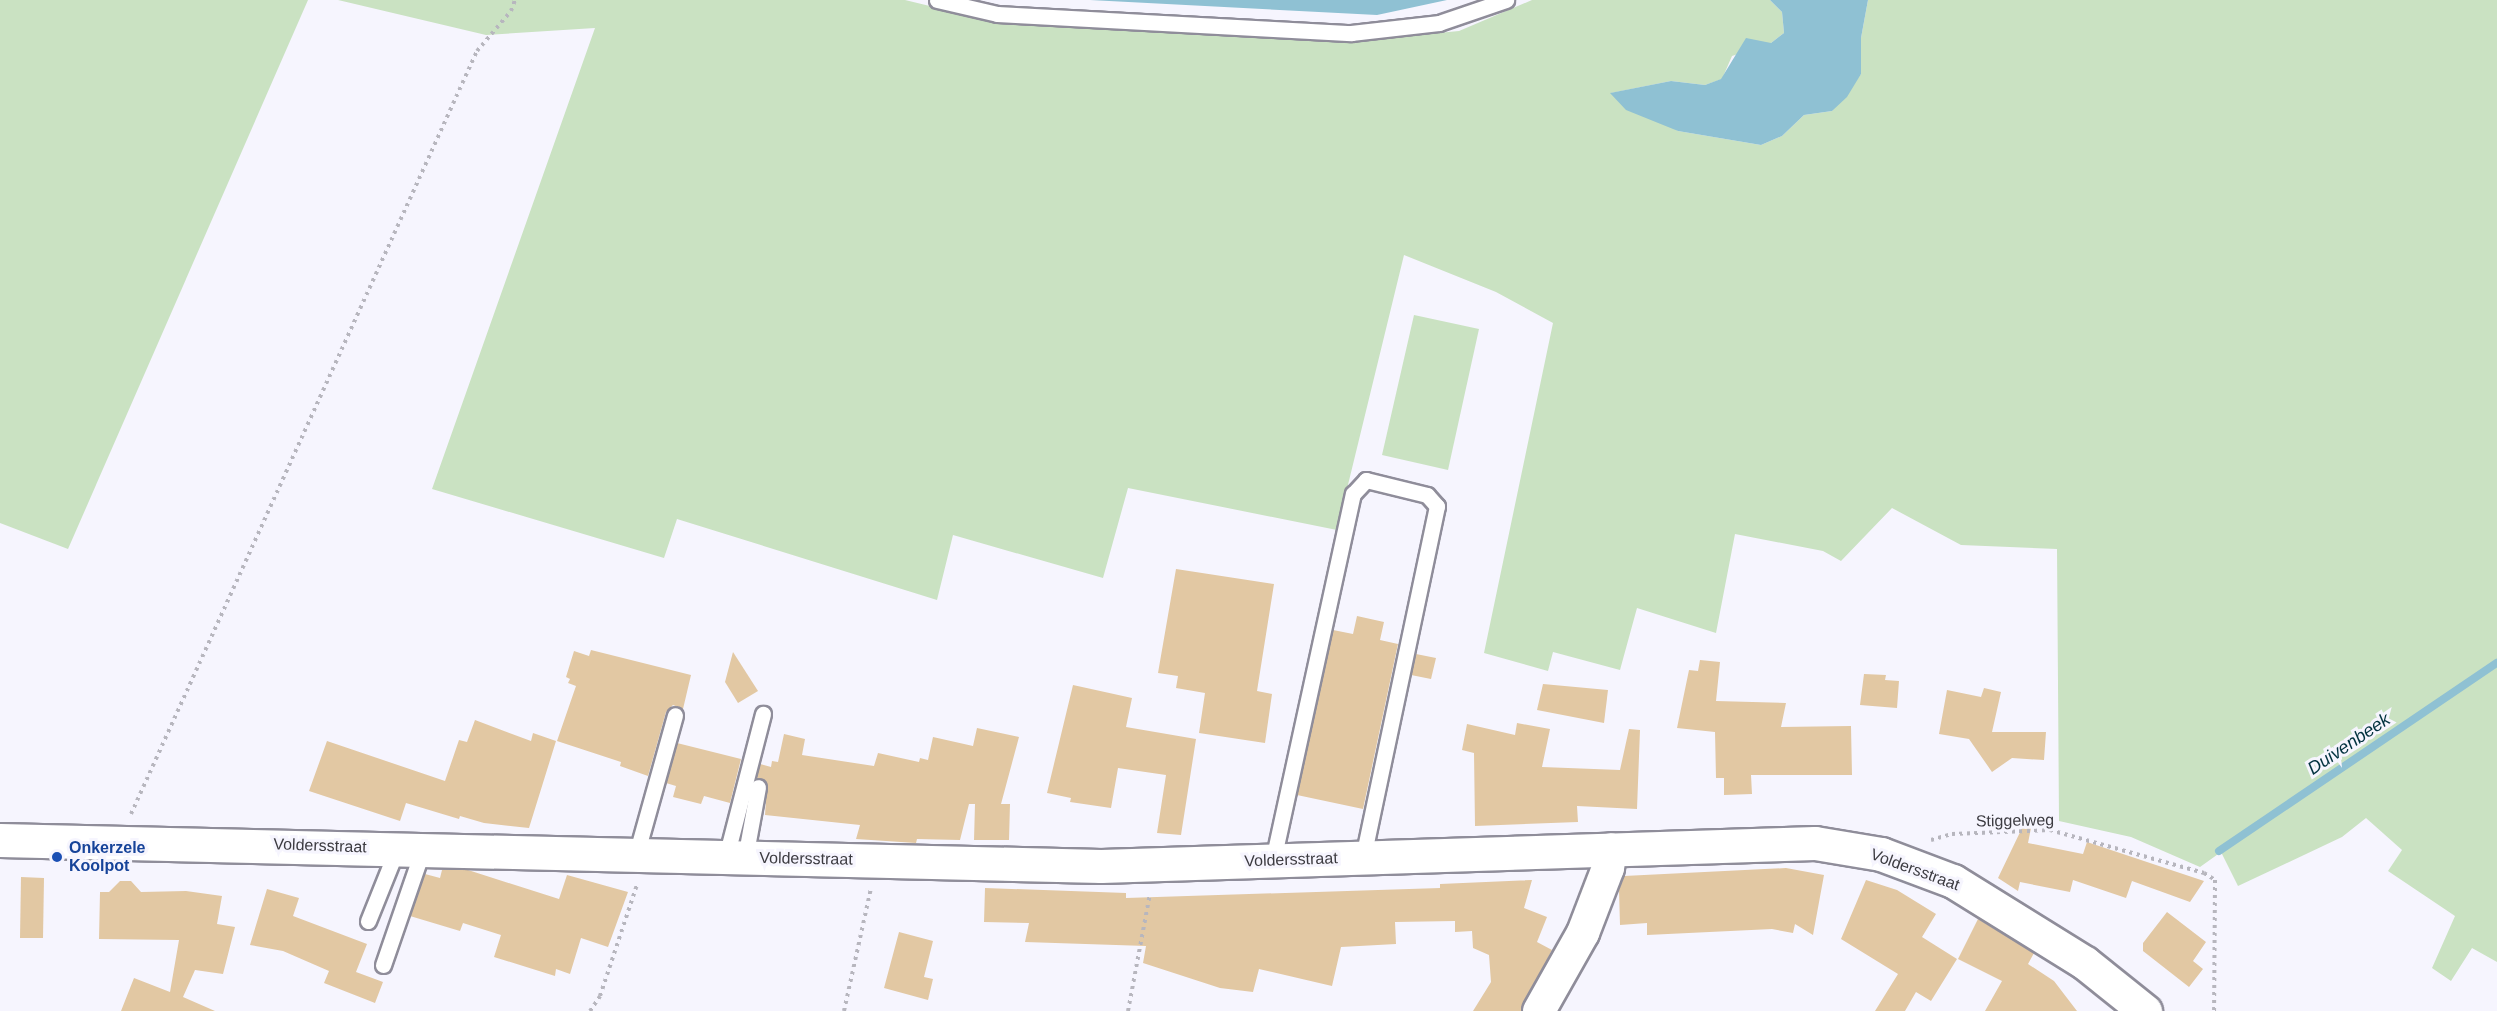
<!DOCTYPE html>
<html>
<head>
<meta charset="utf-8">
<style>
  body { margin:0 }
  #map { position:relative; width:2497px; height:1011px; overflow:hidden; background:#f6f5fe; font-family:Helvetica,sans-serif }
  div>[style] { position:absolute }
  .green>* { inset:0; background:#cae2c2 }
  .water>* { inset:0; background:#8fc1d3 }
  .stream>* { height:8px; margin:-4px; padding:0 4px; transform-origin:4px; border-radius:4px; background:#8fc1d3 }
  .building>* { inset:0; background:#e2c8a3 }
  .path>* { height:4px; margin-top:-2px; transform-origin:0; background:repeating-linear-gradient(90deg,#b7b6be 0 3px,transparent 0 7.5px) }
  .roads { filter:drop-shadow(2px 0 #8f8d9a) drop-shadow(-2px 0 #8f8d9a) drop-shadow(0 2px #8f8d9a) drop-shadow(0 -2px #8f8d9a) }
  .lane>* { height:15px; margin:-7.5px; padding:0 7.5px; transform-origin:7.5px; border-radius:7.5px; background:#fff }
  .street>* { height:32px; margin:-16px; padding:0 16px; transform-origin:16px; border-radius:16px; background:#fff }
  .secondary>* { height:33px; margin:-16.5px; padding:0 16.5px; transform-origin:16.5px; border-radius:16.5px; background:#fff }
  .dots>* { width:16px; height:16px; translate:-50% -50%; box-sizing:border-box; border:3px solid #f6f5fe; border-radius:50% }
  span { translate:-50% -50%; white-space:nowrap; text-align:center; line-height:1.15; -webkit-text-stroke:6px #f6f5fe; paint-order:stroke }
  .street-label { font-size:16px; color:#3c3b41 }
  .transit-label { font-size:16px; color:#164399; font-weight:700 }
  .left { translate:0 -50%; text-align:left }
  .water-label { font-size:18px; color:#02323f; font-style:italic }
</style>
</head>
<body>
<div id="map">
  <div class="green">
    <i style="clip-path:polygon(0 0,308px 0,68px 549px,0 523px)"></i>
    <i style="clip-path:polygon(338px 0,905px 0,1004px 24px,1345px 42px,1459px 31px,1532px 0,1770px 0,1782px 12px,1784px 33px,1771px 43px,1732px 56px,1722px 79px,1705px 85px,1671px 81px,1611px 93px,1678px 131px,1761px 145px,1782px 136px,1804px 115px,1832px 111px,1861px 74px,1861px 38px,1868px 0,2497px 0,2497px 962px,2472px 948px,2451px 981px,2432px 968px,2455px 916px,2388px 871px,2402px 850px,2366px 818px,2342px 837px,2238px 886px,2221px 852px,2200px 867px,2131px 837px,2059px 821px,2057px 549px,1961px 545px,1892px 508px,1841px 561px,1823px 551px,1735px 534px,1716px 633px,1637px 608px,1620px 670px,1553px 652px,1548px 671px,1484px 653px,1553px 323px,1496px 292px,1404px 255px,1337px 530px,1128px 488px,1103px 578px,953px 535px,937px 600px,677px 519px,664px 558px,432px 489px,595px 28px,486px 35px)"></i>
    <i style="clip-path:polygon(1414px 315px,1479px 329px,1448px 470px,1382px 455px)"></i>
  </div>
  <div class="water">
    <i style="clip-path:polygon(1090px 0,1447px 0,1377px 15px)"></i>
    <i style="clip-path:polygon(1770px 0,1868px 0,1861px 38px,1861px 74px,1847px 97px,1832px 111px,1804px 115px,1782px 136px,1761px 145px,1678px 131px,1626px 110px,1610px 93px,1671px 81px,1705px 85px,1721px 79px,1746px 38px,1771px 43px,1784px 33px,1782px 12px)"></i>
  </div>
  <div class="stream">
    <i style="left:2219px;top:851px;width:336px;rotate:-34.1deg"></i>
  </div>
  <div class="building">
    <i style="clip-path:polygon(1176px 569px,1274px 584px,1257px 691px,1272px 694px,1265px 743px,1199px 733px,1205px 693px,1176px 688px,1178px 676px,1158px 673px)"></i>
    <i style="clip-path:polygon(1357px 616px,1384px 622px,1380px 640px,1398px 644px,1363px 809px,1297px 795px,1333px 630px,1353px 634px)"></i>
    <i style="clip-path:polygon(591px 650px,691px 675px,683px 709px,673px 705px,666px 712px,648px 776px,620px 766px,621px 762px,557px 741px,576px 686px,568px 683px,570px 679px,566px 677px,574px 651px,589px 656px)"></i>
    <i style="clip-path:polygon(733px 652px,758px 691px,738px 703px,725px 682px)"></i>
    <i style="clip-path:polygon(1416px 654px,1436px 658px,1431px 679px,1411px 675px)"></i>
    <i style="clip-path:polygon(1700px 660px,1720px 662px,1716px 701px,1786px 703px,1781px 727px,1851px 726px,1852px 775px,1751px 775px,1752px 794px,1724px 795px,1724px 778px,1716px 778px,1715px 732px,1677px 728px,1689px 670px,1698px 671px)"></i>
    <i style="clip-path:polygon(1864px 674px,1886px 675px,1885px 680px,1899px 681px,1897px 708px,1860px 705px)"></i>
    <i style="clip-path:polygon(1543px 684px,1608px 690px,1604px 723px,1537px 710px)"></i>
    <i style="clip-path:polygon(1073px 685px,1132px 698px,1126px 727px,1196px 739px,1181px 835px,1157px 833px,1166px 775px,1118px 768px,1111px 808px,1070px 802px,1071px 798px,1047px 793px)"></i>
    <i style="clip-path:polygon(1984px 688px,2001px 692px,1992px 732px,2046px 732px,2044px 760px,2012px 758px,1992px 772px,1969px 739px,1939px 734px,1947px 690px,1981px 697px)"></i>
    <i style="clip-path:polygon(475px 720px,531px 741px,533px 733px,556px 741px,529px 828px,484px 823px,460px 816px,459px 819px,406px 803px,400px 821px,309px 791px,327px 741px,445px 781px,459px 740px,467px 742px)"></i>
    <i style="clip-path:polygon(1517px 723px,1550px 729px,1542px 767px,1620px 770px,1629px 729px,1640px 730px,1637px 809px,1577px 806px,1578px 822px,1475px 826px,1474px 753px,1462px 750px,1467px 724px,1515px 735px)"></i>
    <i style="clip-path:polygon(977px 728px,1019px 737px,1001px 804px,1010px 804px,1009px 840px,974px 840px,975px 804px,969px 804px,960px 840px,917px 839px,916px 843px,856px 839px,860px 825px,765px 815px,767px 784px,757px 778px,760px 764px,771px 767px,772px 761px,778px 762px,784px 734px,805px 739px,802px 755px,874px 766px,878px 753px,919px 762px,920px 758px,928px 760px,933px 737px,973px 746px)"></i>
    <i style="clip-path:polygon(677px 743px,741px 759px,730px 803px,704px 796px,701px 804px,673px 797px,676px 786px,666px 783px)"></i>
    <i style="clip-path:polygon(2023px 826px,2031px 828px,2028px 843px,2083px 854px,2087px 842px,2204px 881px,2190px 902px,2132px 881px,2126px 898px,2073px 880px,2070px 892px,2020px 882px,2018px 891px,1998px 878px)"></i>
    <i style="clip-path:polygon(1786px 868px,1824px 875px,1813px 935px,1795px 924px,1793px 933px,1772px 929px,1647px 935px,1647px 923px,1620px 925px,1619px 890px,1624px 876px)"></i>
    <i style="clip-path:polygon(442px 870px,468px 870px,559px 899px,567px 875px,628px 892px,608px 947px,581px 938px,570px 974px,556px 969px,555px 976px,494px 957px,501px 935px,463px 923px,460px 931px,410px 916px,425px 874px,440px 878px)"></i>
    <i style="clip-path:polygon(21px 877px,44px 878px,43px 938px,20px 938px)"></i>
    <i style="clip-path:polygon(1532px 880px,1524px 908px,1547px 917px,1537px 942px,1552px 950px,1521px 1011px,1473px 1011px,1491px 982px,1489px 955px,1473px 948px,1472px 931px,1455px 932px,1455px 921px,1395px 922px,1396px 944px,1341px 947px,1332px 986px,1259px 969px,1253px 992px,1220px 988px,1143px 963px,1146px 946px,1025px 942px,1029px 923px,984px 922px,985px 888px,1126px 893px,1126px 898px,1440px 888px,1440px 884px)"></i>
    <i style="clip-path:polygon(1866px 880px,1897px 890px,1936px 914px,1922px 937px,1957px 959px,1931px 1001px,1916px 992px,1905px 1011px,1875px 1011px,1898px 974px,1841px 939px)"></i>
    <i style="clip-path:polygon(120px 881px,131px 881px,141px 892px,186px 891px,222px 896px,217px 924px,235px 927px,223px 974px,195px 970px,183px 997px,215px 1011px,121px 1011px,134px 978px,170px 992px,179px 940px,99px 939px,100px 892px,109px 892px)"></i>
    <i style="clip-path:polygon(267px 889px,299px 898px,293px 916px,367px 944px,356px 972px,383px 982px,375px 1003px,324px 983px,329px 971px,283px 951px,250px 945px)"></i>
    <i style="clip-path:polygon(2167px 912px,2206px 942px,2193px 961px,2203px 969px,2189px 987px,2143px 951px,2143px 943px)"></i>
    <i style="clip-path:polygon(1978px 919px,2034px 953px,2028px 964px,2054px 981px,2077px 1011px,1985px 1011px,2002px 981px,1958px 959px)"></i>
    <i style="clip-path:polygon(899px 932px,933px 941px,924px 977px,933px 979px,928px 1000px,884px 988px)"></i>
  </div>
  <div class="path">
    <i style="left:131px;top:814px;width:838px;rotate:-65.61deg"></i>
    <i style="left:477px;top:51px;width:52px;rotate:-49.6deg"></i>
    <i style="left:511px;top:11px;width:12px;rotate:-70deg"></i>
    <i style="left:1931px;top:840px;width:22px;rotate:-16deg"></i>
    <i style="left:1952px;top:834px;width:98px;rotate:-2.3deg"></i>
    <i style="left:2050px;top:830px;width:160px;rotate:15.6deg"></i>
    <i style="left:2204px;top:873px;width:13px;rotate:32deg"></i>
    <i style="left:2215px;top:880px;width:131px;rotate:90.4deg"></i>
    <i style="left:590px;top:1011px;width:18px;rotate:-56deg"></i>
    <i style="left:600px;top:996px;width:117px;rotate:-71.6deg"></i>
    <i style="left:844px;top:1011px;width:126px;rotate:-77.6deg"></i>
    <i style="left:1128px;top:1011px;width:119px;rotate:-79.4deg"></i>
  </div>
  <div class="roads">
    <div class="lane">
      <i style="left:937px;top:0;width:62px;rotate:13.1deg"></i>
      <i style="left:997px;top:14px;width:355px;rotate:3.1deg"></i>
      <i style="left:1351px;top:33px;width:89px;rotate:-6.5deg"></i>
      <i style="left:1439px;top:23px;width:71px;rotate:-18.9deg"></i>
      <i style="left:636px;top:855px;width:145px;rotate:-74.4deg"></i>
      <i style="left:726px;top:857px;width:148px;rotate:-75.5deg"></i>
      <i style="left:745px;top:858px;width:72px;rotate:-79.6deg"></i>
      <i style="left:1273px;top:860px;width:375px;rotate:-77.7deg"></i>
      <i style="left:1353px;top:494px;width:19px;rotate:-47deg"></i>
      <i style="left:1366px;top:480px;width:63px;rotate:13.8deg"></i>
      <i style="left:1427px;top:495px;width:15px;rotate:48deg"></i>
      <i style="left:1437px;top:506px;width:359px;rotate:101.9deg"></i>
      <i style="left:368px;top:921px;width:78px;rotate:-68.1deg"></i>
      <i style="left:383px;top:965px;width:123px;rotate:-71deg"></i>
    </div>
    <div class="street">
      <i style="left:1539px;top:1011px;width:90px;rotate:-60.6deg"></i>
      <i style="left:1583px;top:933px;width:70px;rotate:-69deg"></i>
      <i style="left:1608px;top:868px;width:19px;rotate:-81deg"></i>
    </div>
    <div class="secondary">
      <i style="left:0;top:840px;width:1101px;rotate:1.35deg"></i>
      <i style="left:1101px;top:866px;width:714px;rotate:-1.85deg"></i>
      <i style="left:1815px;top:843px;width:67px;rotate:9.5deg"></i>
      <i style="left:1881px;top:854px;width:77px;rotate:20.6deg"></i>
      <i style="left:1953px;top:881px;width:155px;rotate:31.8deg"></i>
      <i style="left:2085px;top:963px;width:77px;rotate:38.7deg"></i>
    </div>
  </div>
  <div class="dots">
    <i style="left:57px;top:857px;background:#1a4fb4"></i>
  </div>
  <div class="street-label">
    <span style="left:2015px;top:821px;rotate:-1deg">Stiggelweg</span>
    <span style="left:320px;top:846px;rotate:2deg">Voldersstraat</span>
    <span style="left:806px;top:859px;rotate:1deg">Voldersstraat</span>
    <span style="left:1291px;top:860px;rotate:-2deg">Voldersstraat</span>
    <span style="left:1915px;top:870px;rotate:20deg">Voldersstraat</span>
  </div>
  <div class="transit-label">
    <span class="left" style="left:69px;top:857px">Onkerzele<br>Koolpot</span>
  </div>
  <div class="water-label">
    <span style="left:2349px;top:744px;rotate:-34deg">Duivenbeek</span>
  </div>
</div>
</body>
</html>
